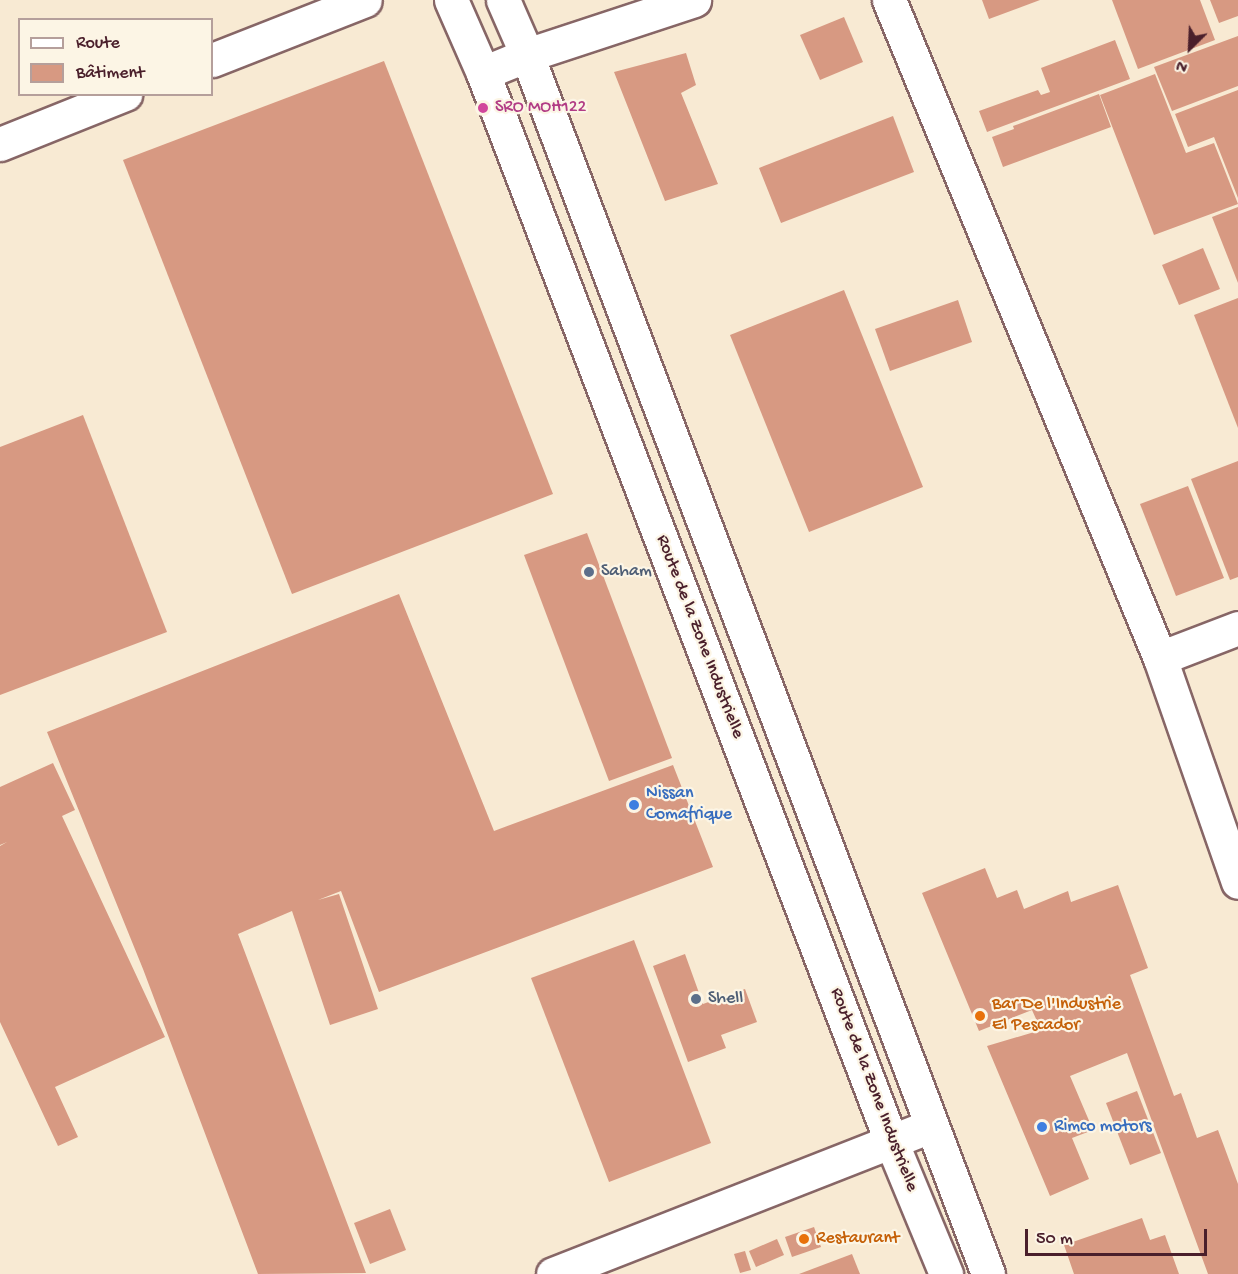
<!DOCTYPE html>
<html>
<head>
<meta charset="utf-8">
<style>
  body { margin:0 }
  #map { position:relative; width:1238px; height:1274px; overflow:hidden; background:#f8ead3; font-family:"Gochi Hand",sans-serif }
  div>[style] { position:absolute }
  .building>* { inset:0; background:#d79982 }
  .roads { filter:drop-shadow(2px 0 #876666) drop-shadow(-2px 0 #876666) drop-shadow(0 2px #876666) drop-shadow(0 -2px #876666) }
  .minor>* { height:33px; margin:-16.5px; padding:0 16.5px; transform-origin:16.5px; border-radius:16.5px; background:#fff }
  .major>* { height:33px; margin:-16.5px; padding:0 16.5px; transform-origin:16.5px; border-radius:16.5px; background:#fff }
  .dots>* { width:16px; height:16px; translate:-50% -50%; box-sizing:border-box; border:3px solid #fcf5e5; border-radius:50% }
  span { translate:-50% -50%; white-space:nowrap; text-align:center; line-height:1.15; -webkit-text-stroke:4.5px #fcf5e5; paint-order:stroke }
  .hotel-label { font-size:18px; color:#b23c85 }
  .left { translate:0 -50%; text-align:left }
  .service-label { font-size:18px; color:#4e5e75 }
  .street-label { font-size:18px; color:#4a1f2b }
  .shop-label { font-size:18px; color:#366cbe }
  .food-label { font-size:18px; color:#c56008 }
  .legend { position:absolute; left:18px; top:18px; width:195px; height:78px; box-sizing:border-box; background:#fcf5e5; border:2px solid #b59f9b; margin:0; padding:8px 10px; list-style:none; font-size:18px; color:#4a1f2b }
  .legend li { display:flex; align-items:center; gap:12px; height:30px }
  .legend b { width:30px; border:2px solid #b59f9b }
  .north { position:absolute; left:1160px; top:18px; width:60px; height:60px; -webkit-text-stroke:4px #fcf5e5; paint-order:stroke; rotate:204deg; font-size:16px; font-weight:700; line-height:24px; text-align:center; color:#4a1f2b }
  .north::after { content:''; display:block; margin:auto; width:21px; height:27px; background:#4a1f2b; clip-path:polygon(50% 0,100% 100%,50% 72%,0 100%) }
  .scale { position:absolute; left:1025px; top:1229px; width:182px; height:27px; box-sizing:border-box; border:3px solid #4a1f2b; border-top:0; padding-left:8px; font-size:18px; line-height:21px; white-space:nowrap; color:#4a1f2b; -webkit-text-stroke:4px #fcf5e5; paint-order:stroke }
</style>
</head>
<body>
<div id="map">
  <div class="building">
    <i style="clip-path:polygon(982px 0,1040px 0,989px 19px)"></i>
    <i style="clip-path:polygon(1112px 0,1200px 0,1215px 40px,1138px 69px)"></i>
    <i style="clip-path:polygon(1210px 0,1238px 0,1238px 16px,1219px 23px)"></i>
    <i style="clip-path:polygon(844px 17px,863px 62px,820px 80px,800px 35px)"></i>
    <i style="clip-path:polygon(1238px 36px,1238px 86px,1172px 111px,1154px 67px)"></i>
    <i style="clip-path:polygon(1115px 40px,1130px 79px,987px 132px,979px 111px,1038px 90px,1041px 95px,1050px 92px,1041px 68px)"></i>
    <i style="clip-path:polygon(686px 53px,696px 85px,681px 93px,718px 184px,665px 201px,614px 72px)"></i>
    <i style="clip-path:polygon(384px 61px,553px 494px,292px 594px,123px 160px)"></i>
    <i style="clip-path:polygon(1155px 74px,1186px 153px,1214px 143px,1238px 204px,1154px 235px,1100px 95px)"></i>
    <i style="clip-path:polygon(1238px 90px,1238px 198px,1214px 137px,1188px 147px,1175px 114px)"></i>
    <i style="clip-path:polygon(1099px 94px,1111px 127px,1003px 167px,992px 137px,1014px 129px,1013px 126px)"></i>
    <i style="clip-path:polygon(893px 116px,914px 172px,781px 223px,759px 168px)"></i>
    <i style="clip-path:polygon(1238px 207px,1238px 283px,1212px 217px)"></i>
    <i style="clip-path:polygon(1203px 248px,1220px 289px,1179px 305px,1162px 265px)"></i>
    <i style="clip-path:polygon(844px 290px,923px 487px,809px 532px,730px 335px)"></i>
    <i style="clip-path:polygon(1238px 298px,1238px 428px,1194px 315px)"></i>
    <i style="clip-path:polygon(958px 300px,972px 342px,890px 371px,875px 329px)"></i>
    <i style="clip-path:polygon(83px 415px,167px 632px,0 695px,0 447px)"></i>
    <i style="clip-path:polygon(1238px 461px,1238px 577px,1230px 580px,1191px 479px)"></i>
    <i style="clip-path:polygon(1188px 486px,1224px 578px,1176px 596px,1140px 504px)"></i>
    <i style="clip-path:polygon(587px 533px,672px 758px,609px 781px,524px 555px)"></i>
    <i style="clip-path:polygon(399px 594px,494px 831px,673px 765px,713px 867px,379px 992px,341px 891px,318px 900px,339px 894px,378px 1009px,330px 1025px,292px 911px,238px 934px,366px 1273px,258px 1274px,143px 969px,47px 732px)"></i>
    <i style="clip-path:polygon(53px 763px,75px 810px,62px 816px,165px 1037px,55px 1087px,78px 1137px,58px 1146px,0 1022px,0 846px,7px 842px,0 845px,0 787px)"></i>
    <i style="clip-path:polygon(985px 868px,997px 898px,1017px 890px,1024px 909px,1068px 891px,1071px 902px,1118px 885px,1148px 968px,1130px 975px,1174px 1096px,1181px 1093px,1197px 1138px,1218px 1130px,1238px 1184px,1238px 1274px,1208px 1274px,1127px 1053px,1070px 1076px,1093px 1130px,1072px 1138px,1089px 1179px,1050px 1196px,987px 1046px,1041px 1030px,1032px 1010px,979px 1031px,922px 893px)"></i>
    <i style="clip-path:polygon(634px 940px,711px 1143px,609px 1182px,531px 978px)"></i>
    <i style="clip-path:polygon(685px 954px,703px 1004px,745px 989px,757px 1022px,721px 1035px,726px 1048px,688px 1062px,653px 966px)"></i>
    <i style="clip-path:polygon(1137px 1091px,1161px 1153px,1130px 1165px,1106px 1103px)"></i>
    <i style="clip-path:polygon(390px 1209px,406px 1250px,370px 1264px,354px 1223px)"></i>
    <i style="clip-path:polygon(1142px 1218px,1150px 1240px,1165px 1235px,1179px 1274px,1074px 1274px,1064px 1245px)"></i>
    <i style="clip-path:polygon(814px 1227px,821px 1247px,792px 1257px,785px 1237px)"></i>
    <i style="clip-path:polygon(777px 1239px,784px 1255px,756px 1267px,749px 1251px)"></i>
    <i style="clip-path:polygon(745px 1251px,751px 1270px,740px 1273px,734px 1254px)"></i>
    <i style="clip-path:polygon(852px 1254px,860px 1274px,799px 1274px)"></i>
  </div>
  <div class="roads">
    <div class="minor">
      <i style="left:889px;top:0;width:712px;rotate:67.62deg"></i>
      <i style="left:1160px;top:658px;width:237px;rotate:70.8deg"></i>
      <i style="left:212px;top:60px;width:164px;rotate:-21.4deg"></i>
      <i style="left:483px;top:73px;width:48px;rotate:-22.2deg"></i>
      <i style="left:527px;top:55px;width:176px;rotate:-18.2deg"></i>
      <i style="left:0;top:144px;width:135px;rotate:-21.8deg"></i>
      <i style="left:1160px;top:658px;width:84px;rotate:-21deg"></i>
      <i style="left:553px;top:1274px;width:405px;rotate:-21.4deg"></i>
    </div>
    <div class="major">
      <i style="left:451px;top:0;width:80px;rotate:66.3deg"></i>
      <i style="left:483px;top:73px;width:1143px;rotate:69.09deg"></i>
      <i style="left:891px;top:1141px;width:144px;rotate:67.5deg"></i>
      <i style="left:503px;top:0;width:60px;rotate:66.4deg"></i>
      <i style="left:527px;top:55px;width:1303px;rotate:69.28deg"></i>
    </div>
  </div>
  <div class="dots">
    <i style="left:483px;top:108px;background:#d1479c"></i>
    <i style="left:589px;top:572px;background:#5c6f8a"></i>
    <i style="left:634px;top:805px;background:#3f7fe0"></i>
    <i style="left:696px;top:999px;background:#5c6f8a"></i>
    <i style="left:980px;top:1016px;background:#e8710a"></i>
    <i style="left:1042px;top:1127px;background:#3f7fe0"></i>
    <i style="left:804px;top:1239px;background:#e8710a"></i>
  </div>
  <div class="hotel-label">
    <span class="left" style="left:495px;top:108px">SRO MOH122</span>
  </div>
  <div class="service-label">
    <span class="left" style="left:601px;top:572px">Saham</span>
    <span class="left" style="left:708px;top:999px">Shell</span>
  </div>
  <div class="street-label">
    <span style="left:699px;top:637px;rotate:69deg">Route de la Zone Industrielle</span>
    <span style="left:873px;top:1090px;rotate:69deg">Route de la Zone Industrielle</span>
  </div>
  <div class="shop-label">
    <span class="left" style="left:646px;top:805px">Nissan<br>Comafrique</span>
    <span class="left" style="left:1054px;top:1127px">Rimco motors</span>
  </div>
  <div class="food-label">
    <span class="left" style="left:992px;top:1016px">Bar De l'Industrie<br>El Pescador</span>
    <span class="left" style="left:816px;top:1239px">Restaurant</span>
  </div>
  <ul class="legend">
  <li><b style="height:8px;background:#fff"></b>Route</li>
  <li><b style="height:16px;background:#d79982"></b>Bâtiment</li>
  </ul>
  <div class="north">N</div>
  <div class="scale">50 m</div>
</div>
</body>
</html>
